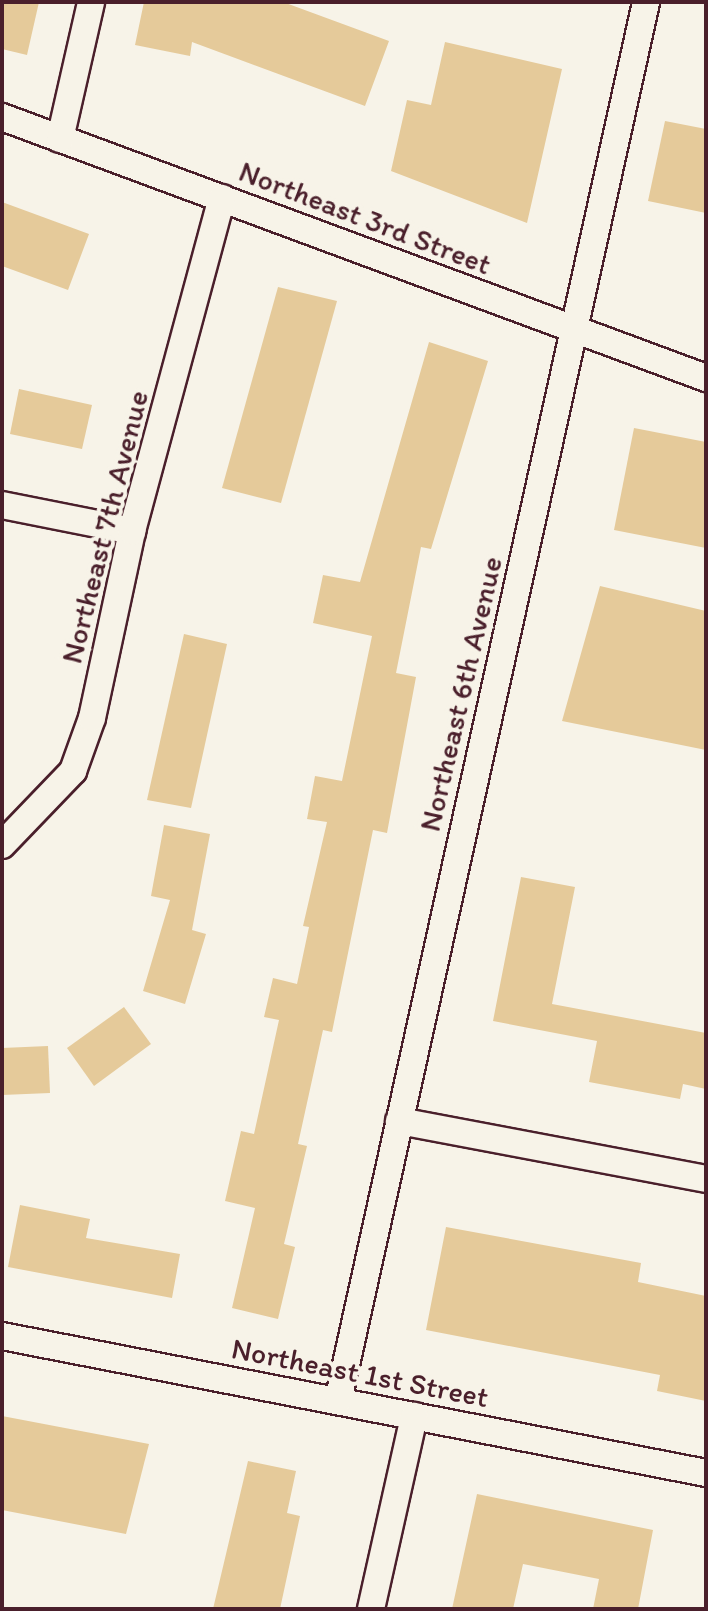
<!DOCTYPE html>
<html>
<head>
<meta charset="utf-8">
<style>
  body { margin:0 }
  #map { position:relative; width:708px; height:1611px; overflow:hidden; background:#f7f3e8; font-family:Itim,sans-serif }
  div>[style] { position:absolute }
  .building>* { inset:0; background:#e5ca9a }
  .roads { filter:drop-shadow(2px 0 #4a1f2b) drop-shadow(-2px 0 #4a1f2b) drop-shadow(0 2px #4a1f2b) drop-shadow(0 -2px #4a1f2b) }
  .minor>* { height:26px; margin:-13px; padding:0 13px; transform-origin:13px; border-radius:13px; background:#f7f3e8 }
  span { translate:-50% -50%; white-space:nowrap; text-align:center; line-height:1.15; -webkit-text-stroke:8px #f7f3e8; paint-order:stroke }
  .street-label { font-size:30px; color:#4a1f2b }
  .frame { position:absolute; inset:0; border:4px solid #4a1f2b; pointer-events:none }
</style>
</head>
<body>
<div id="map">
  <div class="building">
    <i style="clip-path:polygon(2px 2px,39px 2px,27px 55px,2px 49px)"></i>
    <i style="clip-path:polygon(144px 2px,283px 2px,389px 41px,365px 106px,192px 42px,190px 56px,135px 45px)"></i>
    <i style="clip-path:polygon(445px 42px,562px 69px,527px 223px,391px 171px,407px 100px,431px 105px)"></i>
    <i style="clip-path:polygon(665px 121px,706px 129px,706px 213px,648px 201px)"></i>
    <i style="clip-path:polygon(2px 202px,89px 234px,68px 290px,2px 266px)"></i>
    <i style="clip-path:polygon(278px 287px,337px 301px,281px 503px,222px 488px)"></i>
    <i style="clip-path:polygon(429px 342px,488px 361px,431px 549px,421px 547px,396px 673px,416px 677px,387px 833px,373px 830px,332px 1032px,323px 1030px,298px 1144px,307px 1146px,284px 1244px,295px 1247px,278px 1319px,232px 1308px,255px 1208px,225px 1201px,241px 1131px,254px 1134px,279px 1020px,264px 1017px,273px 978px,297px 984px,309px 927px,303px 926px,327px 822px,307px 819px,315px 776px,342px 781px,372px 636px,313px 623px,323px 575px,360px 582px)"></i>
    <i style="clip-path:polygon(19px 389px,92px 405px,82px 449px,10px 434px)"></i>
    <i style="clip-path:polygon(634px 428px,706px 442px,706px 548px,614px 530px)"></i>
    <i style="clip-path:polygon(600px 586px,706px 611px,706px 750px,562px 721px)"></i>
    <i style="clip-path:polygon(184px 634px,227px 644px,191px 808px,147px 800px)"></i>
    <i style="clip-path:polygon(164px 825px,210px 834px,192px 930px,206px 934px,185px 1004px,143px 991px,170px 900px,151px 896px)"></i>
    <i style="clip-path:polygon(521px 877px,575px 887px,552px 1004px,706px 1033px,706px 1089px,683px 1084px,680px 1099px,589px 1082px,597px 1041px,493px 1021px)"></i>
    <i style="clip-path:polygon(124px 1007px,151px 1044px,94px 1086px,67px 1048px)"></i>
    <i style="clip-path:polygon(48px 1046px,50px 1093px,2px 1095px,2px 1048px)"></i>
    <i style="clip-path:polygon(20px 1205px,90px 1219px,86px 1238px,180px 1254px,172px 1298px,8px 1267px)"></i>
    <i style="clip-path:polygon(446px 1227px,641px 1263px,638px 1282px,706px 1296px,706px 1401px,657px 1391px,660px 1375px,426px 1330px)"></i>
    <i style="clip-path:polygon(2px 1416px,149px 1444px,126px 1534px,2px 1510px)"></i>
    <i style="clip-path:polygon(248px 1461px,296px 1471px,287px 1513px,300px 1516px,280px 1609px,213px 1609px)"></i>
    <i style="clip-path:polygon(477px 1494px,653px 1530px,638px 1609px,593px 1609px,599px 1579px,523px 1564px,513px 1609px,452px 1609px)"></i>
  </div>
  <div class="roads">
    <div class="minor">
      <i style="left:2px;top:117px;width:751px;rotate:20.34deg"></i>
      <i style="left:60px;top:139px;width:140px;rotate:-77.2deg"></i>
      <i style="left:2px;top:505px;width:133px;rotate:11.3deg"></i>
      <i style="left:2px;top:845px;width:103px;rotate:-46.2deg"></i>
      <i style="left:73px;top:771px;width:56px;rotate:-70.3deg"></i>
      <i style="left:92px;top:718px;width:191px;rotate:-77.9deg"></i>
      <i style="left:132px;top:531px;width:345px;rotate:-74.9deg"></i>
      <i style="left:399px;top:1121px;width:312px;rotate:10.7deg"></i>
      <i style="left:2px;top:1336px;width:717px;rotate:11.01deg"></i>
      <i style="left:338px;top:1401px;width:1433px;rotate:-77.58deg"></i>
      <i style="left:371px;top:1609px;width:198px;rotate:-77.4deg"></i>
    </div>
  </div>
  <div class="street-label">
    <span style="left:365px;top:218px;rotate:21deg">Northeast 3rd Street</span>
    <span style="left:105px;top:527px;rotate:-76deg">Northeast 7th Avenue</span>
    <span style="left:461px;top:694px;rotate:-77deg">Northeast 6th Avenue</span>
    <span style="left:360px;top:1373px;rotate:11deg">Northeast 1st Street</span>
  </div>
  <div class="frame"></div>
</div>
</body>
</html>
